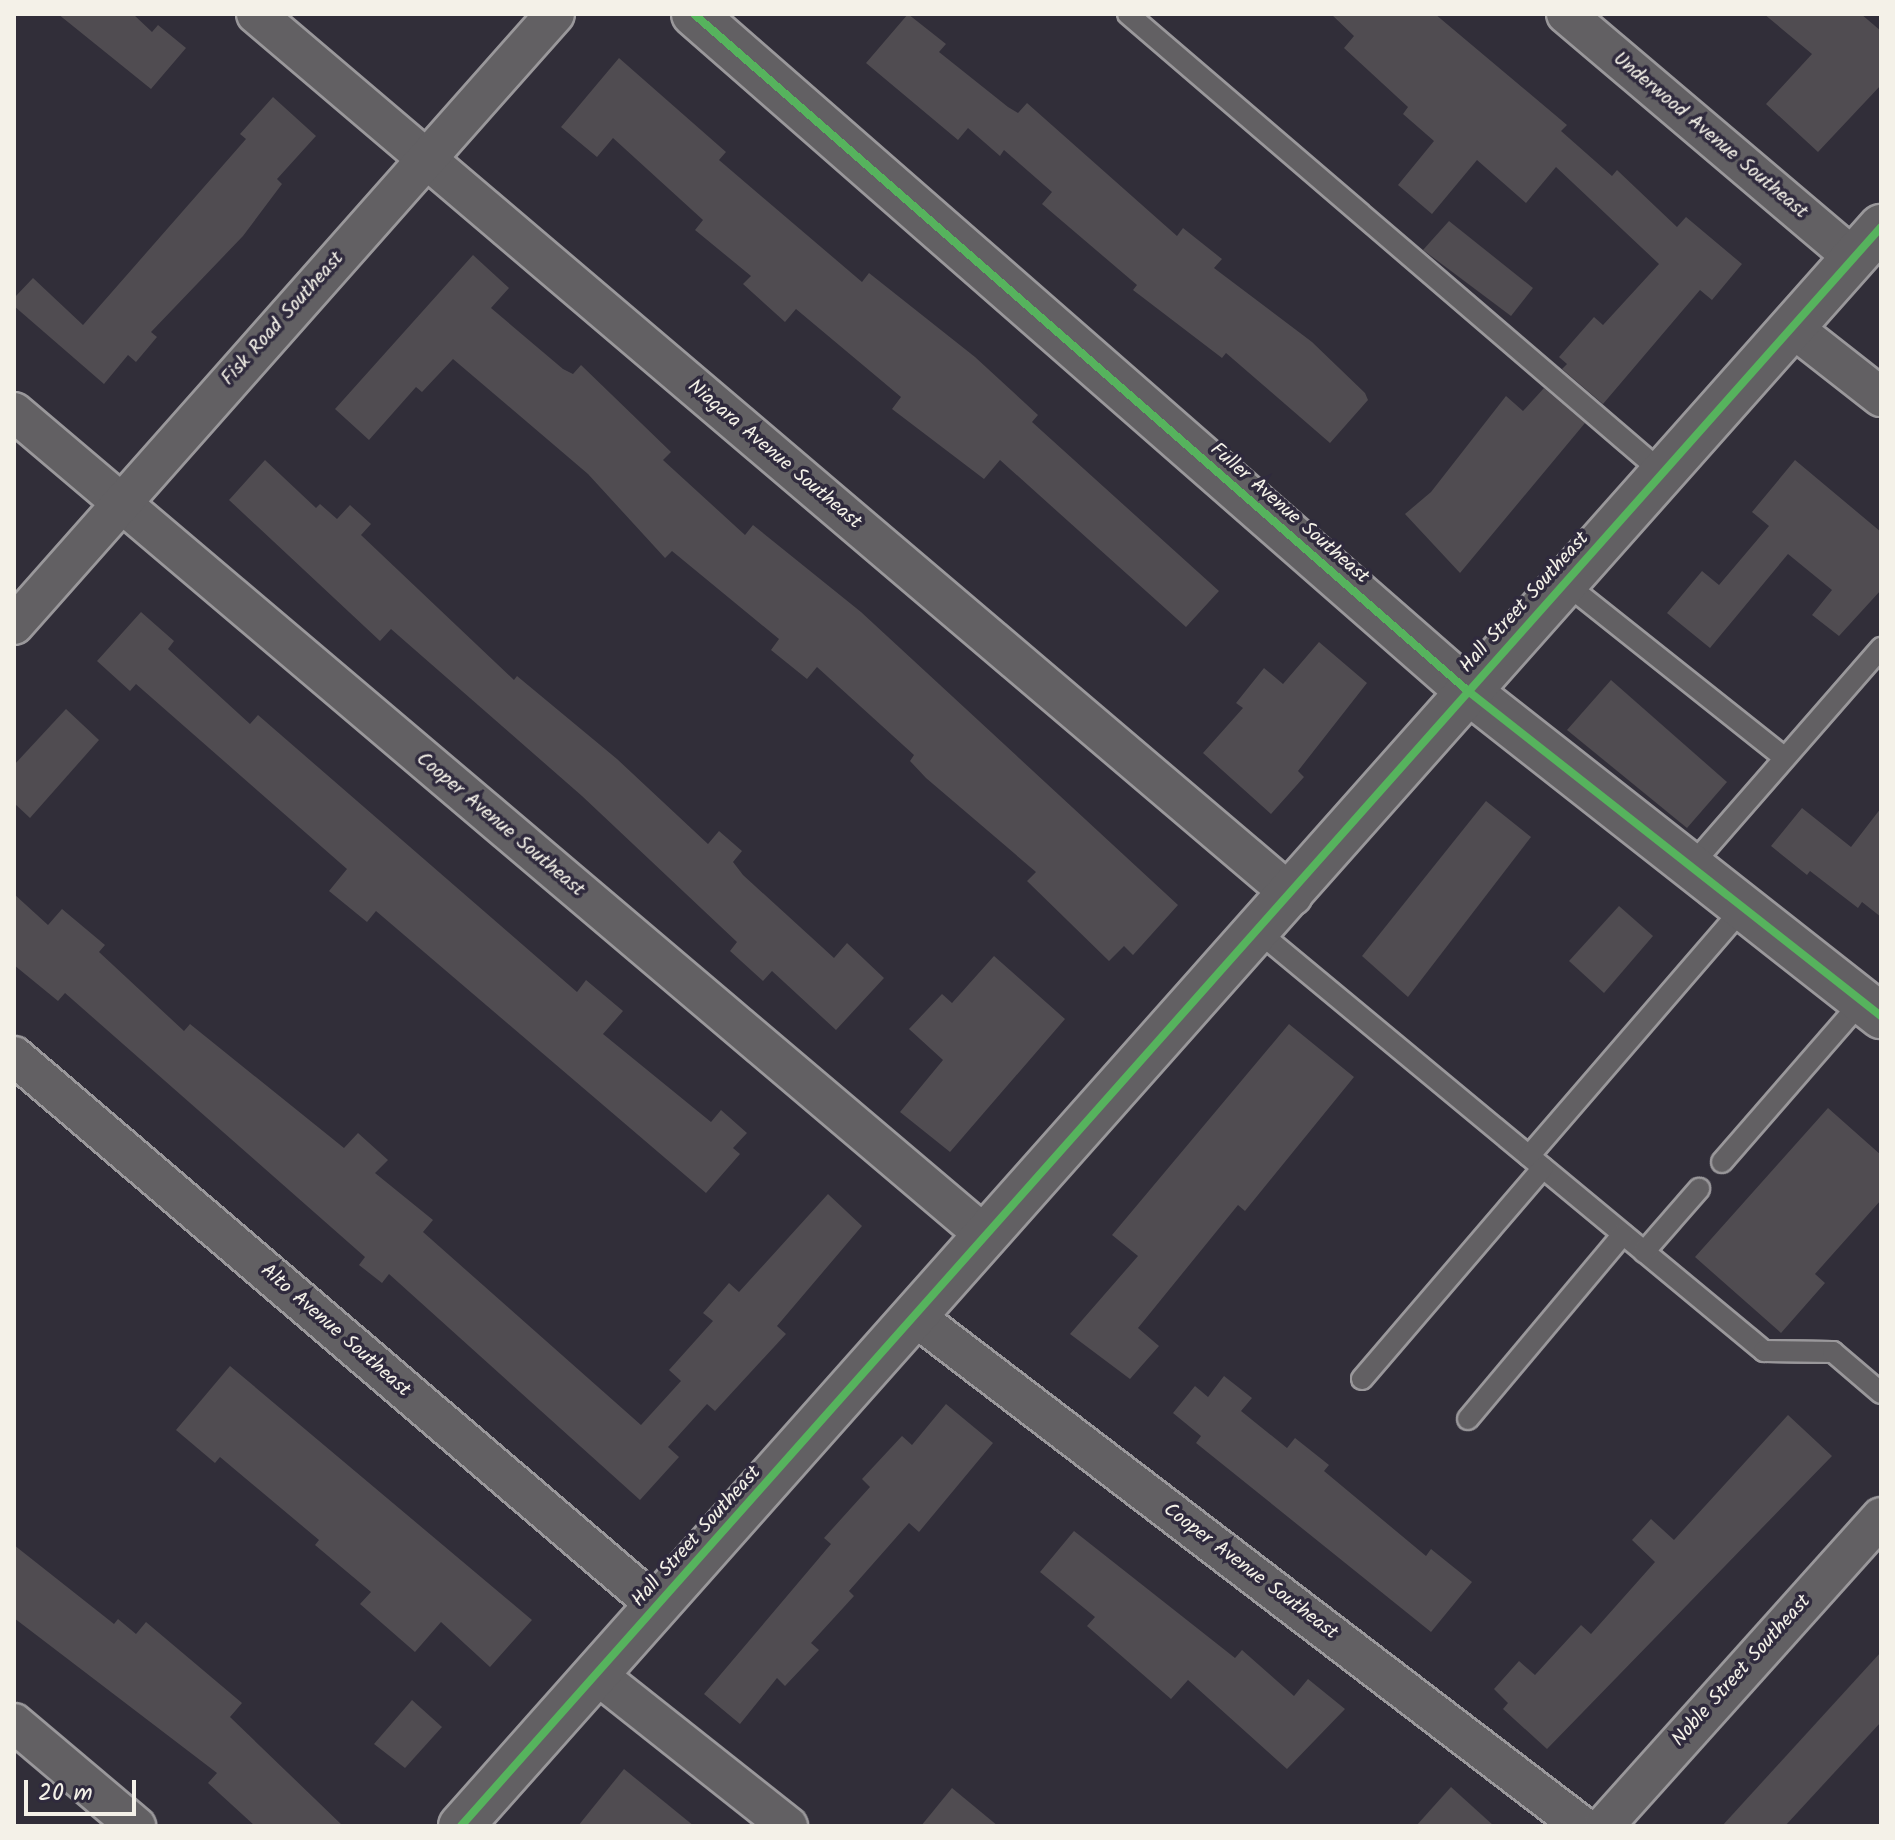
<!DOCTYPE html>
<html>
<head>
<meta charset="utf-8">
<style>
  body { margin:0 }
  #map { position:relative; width:1895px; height:1840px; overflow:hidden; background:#312e39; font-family:Kalam,sans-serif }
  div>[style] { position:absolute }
  .building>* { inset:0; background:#504c51 }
  .roads { filter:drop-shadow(2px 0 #9a989b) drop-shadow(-2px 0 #9a989b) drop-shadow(0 2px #9a989b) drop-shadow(0 -2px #9a989b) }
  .lane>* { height:20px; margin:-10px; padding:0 10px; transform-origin:10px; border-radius:10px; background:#626063 }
  .street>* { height:38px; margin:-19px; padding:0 19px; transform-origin:19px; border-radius:19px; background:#626063 }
  .secondary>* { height:44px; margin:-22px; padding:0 22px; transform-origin:22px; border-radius:22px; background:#626063 }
  .cycleway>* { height:8px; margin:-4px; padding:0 4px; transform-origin:4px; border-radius:4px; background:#56b35d }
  span { translate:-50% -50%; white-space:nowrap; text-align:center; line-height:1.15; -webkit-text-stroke:7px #2f2a3d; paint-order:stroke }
  .street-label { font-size:20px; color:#f4f1e8 }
  .frame { position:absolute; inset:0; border:16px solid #f4f1e8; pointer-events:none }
  .scale { position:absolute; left:24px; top:1780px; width:112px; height:36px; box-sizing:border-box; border:4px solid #f4f1e8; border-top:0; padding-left:10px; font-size:24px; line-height:28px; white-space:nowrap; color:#f4f1e8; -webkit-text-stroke:6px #2f2a3d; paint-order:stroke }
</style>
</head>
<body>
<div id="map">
  <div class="building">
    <i style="clip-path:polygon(58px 14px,133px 14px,152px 32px,158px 25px,186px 48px,151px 89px)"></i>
    <i style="clip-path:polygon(908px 14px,946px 44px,939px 52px,1008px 107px,1018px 113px,1027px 103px,1177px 236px,1183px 228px,1222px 259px,1214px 268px,1312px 342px,1365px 393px,1368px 400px,1330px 443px,1226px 353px,1222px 358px,1133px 290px,1137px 285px,1042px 204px,1052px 192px,1004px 150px,1000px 156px,968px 128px,958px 140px,866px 63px)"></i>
    <i style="clip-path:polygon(1331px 14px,1435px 14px,1567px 125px,1561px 131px,1612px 176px,1617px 170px,1677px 227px,1686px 217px,1742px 264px,1712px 300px,1700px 290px,1603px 404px,1562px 369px,1567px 364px,1559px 357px,1594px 317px,1603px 325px,1659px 264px,1556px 167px,1526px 203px,1477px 160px,1432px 214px,1398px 185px,1434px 141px,1403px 114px,1408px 107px,1344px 48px,1354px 36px)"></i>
    <i style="clip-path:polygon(1764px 14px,1861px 14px,1881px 31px,1881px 85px,1818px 152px,1766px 104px,1812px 54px)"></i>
    <i style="clip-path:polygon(619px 58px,726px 152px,719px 160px,862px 282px,869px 273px,975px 357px,1038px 415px,1032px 422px,1219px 591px,1186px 627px,1000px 460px,984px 479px,892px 409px,901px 397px,796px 309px,785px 322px,743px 284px,751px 276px,695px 230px,703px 220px,613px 138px,597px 157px,561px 127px)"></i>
    <i style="clip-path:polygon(273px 97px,316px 136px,277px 179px,282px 184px,243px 236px,151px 332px,157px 337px,136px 362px,128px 355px,104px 384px,14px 306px,14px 298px,33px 278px,83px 325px,246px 139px,240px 134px)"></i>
    <i style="clip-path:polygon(1449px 221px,1533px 288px,1511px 316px,1423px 250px)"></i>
    <i style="clip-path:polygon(473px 255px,509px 288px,491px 308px,563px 369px,573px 374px,581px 365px,671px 452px,663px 460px,745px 535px,753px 525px,861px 612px,1178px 905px,1133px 955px,1124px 946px,1109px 961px,1027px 881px,1036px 872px,926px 778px,910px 761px,914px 755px,817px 667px,807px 679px,771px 650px,779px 639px,672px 551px,665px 558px,588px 474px,453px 359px,422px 392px,416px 387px,369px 440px,335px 409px)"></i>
    <i style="clip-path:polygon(1544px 388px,1585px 423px,1460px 573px,1405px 514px,1431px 492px,1506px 396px,1523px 411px)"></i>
    <i style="clip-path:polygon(265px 460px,316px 508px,320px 504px,337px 519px,350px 505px,371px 524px,361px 535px,514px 680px,517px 676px,617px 759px,708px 844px,719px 831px,742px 851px,733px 862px,743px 875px,834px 958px,847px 943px,884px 978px,836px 1030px,772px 971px,763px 981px,730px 951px,737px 942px,582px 796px,391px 629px,380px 641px,229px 500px)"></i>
    <i style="clip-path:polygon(1795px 460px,1881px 532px,1881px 590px,1839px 636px,1812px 615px,1832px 590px,1788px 554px,1710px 648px,1667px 613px,1702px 571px,1719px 585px,1769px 526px,1752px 512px)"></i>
    <i style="clip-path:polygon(141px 612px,174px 641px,168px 649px,250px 724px,258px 715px,577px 992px,586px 980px,623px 1011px,603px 1034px,711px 1122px,721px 1110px,747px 1133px,733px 1148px,740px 1154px,706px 1193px,376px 911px,367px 922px,329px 891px,347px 869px,136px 684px,130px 691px,97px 661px)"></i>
    <i style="clip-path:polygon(1319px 642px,1367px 683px,1298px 771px,1304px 777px,1271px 814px,1203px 753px,1243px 708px,1236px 703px,1264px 668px,1283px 684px)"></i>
    <i style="clip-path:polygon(1611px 680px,1727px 782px,1687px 828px,1567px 730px)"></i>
    <i style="clip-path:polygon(66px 709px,99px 740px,30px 818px,14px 803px,14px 765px)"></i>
    <i style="clip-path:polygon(1486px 801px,1531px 837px,1408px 997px,1362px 956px)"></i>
    <i style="clip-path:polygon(1802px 808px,1851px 847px,1881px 808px,1881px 917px,1862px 902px,1858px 908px,1810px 871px,1807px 875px,1771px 846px)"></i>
    <i style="clip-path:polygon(14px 894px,48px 925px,62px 909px,105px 945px,99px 952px,184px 1031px,190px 1024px,344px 1148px,358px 1133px,388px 1160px,375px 1173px,433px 1220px,423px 1232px,641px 1425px,681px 1381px,669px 1370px,713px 1321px,703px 1313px,729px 1283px,739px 1292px,828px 1194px,862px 1226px,777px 1326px,786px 1334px,715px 1411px,707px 1404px,668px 1447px,679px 1457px,640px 1500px,389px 1274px,382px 1283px,359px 1265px,365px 1257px,65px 993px,58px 1001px,14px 965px)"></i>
    <i style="clip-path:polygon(1619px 906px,1653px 936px,1604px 993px,1569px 961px)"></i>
    <i style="clip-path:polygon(994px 956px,1065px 1019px,950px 1152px,900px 1112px,943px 1060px,909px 1029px,942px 994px,952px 1003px)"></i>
    <i style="clip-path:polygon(1289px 1024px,1354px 1077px,1245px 1211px,1238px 1205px,1138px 1328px,1159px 1346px,1130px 1379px,1070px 1334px,1138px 1256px,1112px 1235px)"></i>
    <i style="clip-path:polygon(1828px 1108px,1881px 1155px,1881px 1200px,1815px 1274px,1825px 1283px,1781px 1333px,1695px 1257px)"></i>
    <i style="clip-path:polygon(230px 1366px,532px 1620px,490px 1667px,441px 1622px,415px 1652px,360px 1604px,371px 1592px,315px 1545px,319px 1540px,220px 1457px,215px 1463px,176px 1430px)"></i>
    <i style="clip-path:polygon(1224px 1376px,1252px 1398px,1241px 1411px,1287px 1448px,1295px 1438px,1329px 1465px,1324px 1471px,1426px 1556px,1431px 1549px,1472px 1582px,1431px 1632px,1196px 1443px,1201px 1436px,1173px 1413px,1195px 1386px,1208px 1397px)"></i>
    <i style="clip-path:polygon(946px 1404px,993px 1443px,919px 1532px,909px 1523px,849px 1591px,854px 1596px,811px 1643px,819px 1650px,785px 1686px,777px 1678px,740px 1724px,704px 1694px,831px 1544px,824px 1538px,870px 1487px,862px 1479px,902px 1436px,912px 1445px)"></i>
    <i style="clip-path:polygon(1788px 1415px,1832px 1456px,1547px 1749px,1503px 1709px,1508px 1703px,1494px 1689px,1519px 1661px,1535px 1675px,1581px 1625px,1591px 1634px,1655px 1562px,1632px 1540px,1651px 1519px,1674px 1540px)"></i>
    <i style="clip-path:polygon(1074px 1531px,1235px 1658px,1242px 1650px,1294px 1696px,1308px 1679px,1345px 1709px,1287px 1769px,1188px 1680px,1171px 1699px,1087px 1626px,1095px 1617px,1040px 1572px)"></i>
    <i style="clip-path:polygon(14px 1545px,114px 1624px,118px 1619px,136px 1634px,146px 1622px,242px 1703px,230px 1717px,343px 1826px,255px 1826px,208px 1783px,217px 1773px,14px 1618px)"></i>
    <i style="clip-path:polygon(1881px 1652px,1881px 1722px,1785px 1826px,1722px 1826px)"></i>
    <i style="clip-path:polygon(412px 1700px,442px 1727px,405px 1768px,374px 1744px)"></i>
    <i style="clip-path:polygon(624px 1769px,694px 1826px,578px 1826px)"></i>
    <i style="clip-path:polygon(1451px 1787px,1494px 1826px,1416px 1826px)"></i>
    <i style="clip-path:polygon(952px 1788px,998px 1826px,921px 1826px)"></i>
  </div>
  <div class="roads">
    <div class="lane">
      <i style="left:1128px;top:14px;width:705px;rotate:40.63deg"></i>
      <i style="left:1565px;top:583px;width:280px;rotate:38.5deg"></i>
      <i style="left:1690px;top:867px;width:291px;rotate:-48.9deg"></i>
      <i style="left:1260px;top:933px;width:655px;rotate:39.67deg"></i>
      <i style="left:1764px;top:1351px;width:69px;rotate:0.8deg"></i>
      <i style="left:1833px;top:1352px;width:63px;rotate:40.5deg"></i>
      <i style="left:1529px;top:1156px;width:328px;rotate:-49.2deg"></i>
      <i style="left:1722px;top:1162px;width:213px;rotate:-49deg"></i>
      <i style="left:1644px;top:1252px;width:84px;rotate:-48.9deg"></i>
      <i style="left:1362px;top:1379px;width:278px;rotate:-49.4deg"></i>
      <i style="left:1468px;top:1419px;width:241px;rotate:-50deg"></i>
    </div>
    <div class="street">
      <i style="left:256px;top:14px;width:1361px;rotate:40.38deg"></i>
      <i style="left:1566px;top:14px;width:377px;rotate:40.3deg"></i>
      <i style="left:1793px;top:328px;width:112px;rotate:38.1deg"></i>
      <i style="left:14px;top:412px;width:1276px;rotate:40.29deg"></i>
      <i style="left:14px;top:625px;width:816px;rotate:-48.48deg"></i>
      <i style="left:14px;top:1056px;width:845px;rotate:40.54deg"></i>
      <i style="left:917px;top:1318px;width:837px;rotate:37.38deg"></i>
      <i style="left:596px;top:1674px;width:245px;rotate:38.4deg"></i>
      <i style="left:14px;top:1723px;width:160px;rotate:40.2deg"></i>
      <i style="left:1604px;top:1826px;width:415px;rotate:-48.1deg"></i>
    </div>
    <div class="secondary">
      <i style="left:694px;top:14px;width:1028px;rotate:41.18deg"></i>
      <i style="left:1468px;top:691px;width:526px;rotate:38.2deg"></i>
      <i style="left:461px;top:1826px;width:2139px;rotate:-48.39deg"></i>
    </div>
  </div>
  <div class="cycleway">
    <i style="left:694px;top:14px;width:1028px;rotate:41.18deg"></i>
    <i style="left:1468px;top:691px;width:526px;rotate:38.2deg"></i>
    <i style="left:461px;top:1826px;width:2139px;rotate:-48.39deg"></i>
  </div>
  <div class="street-label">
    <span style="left:1710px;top:136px;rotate:40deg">Underwood Avenue Southeast</span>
    <span style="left:283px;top:319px;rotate:-48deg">Fisk Road Southeast</span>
    <span style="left:774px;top:455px;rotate:40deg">Niagara Avenue Southeast</span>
    <span style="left:1289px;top:514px;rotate:41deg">Fuller Avenue Southeast</span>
    <span style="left:1525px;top:603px;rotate:-48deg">Hall Street Southeast</span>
    <span style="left:500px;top:825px;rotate:40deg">Cooper Avenue Southeast</span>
    <span style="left:335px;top:1331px;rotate:41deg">Alto Avenue Southeast</span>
    <span style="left:697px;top:1537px;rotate:-48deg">Hall Street Southeast</span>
    <span style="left:1250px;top:1572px;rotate:37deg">Cooper Avenue Southeast</span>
    <span style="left:1742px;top:1671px;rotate:-48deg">Noble Street Southeast</span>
  </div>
  <div class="frame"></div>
  <div class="scale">20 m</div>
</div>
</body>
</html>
